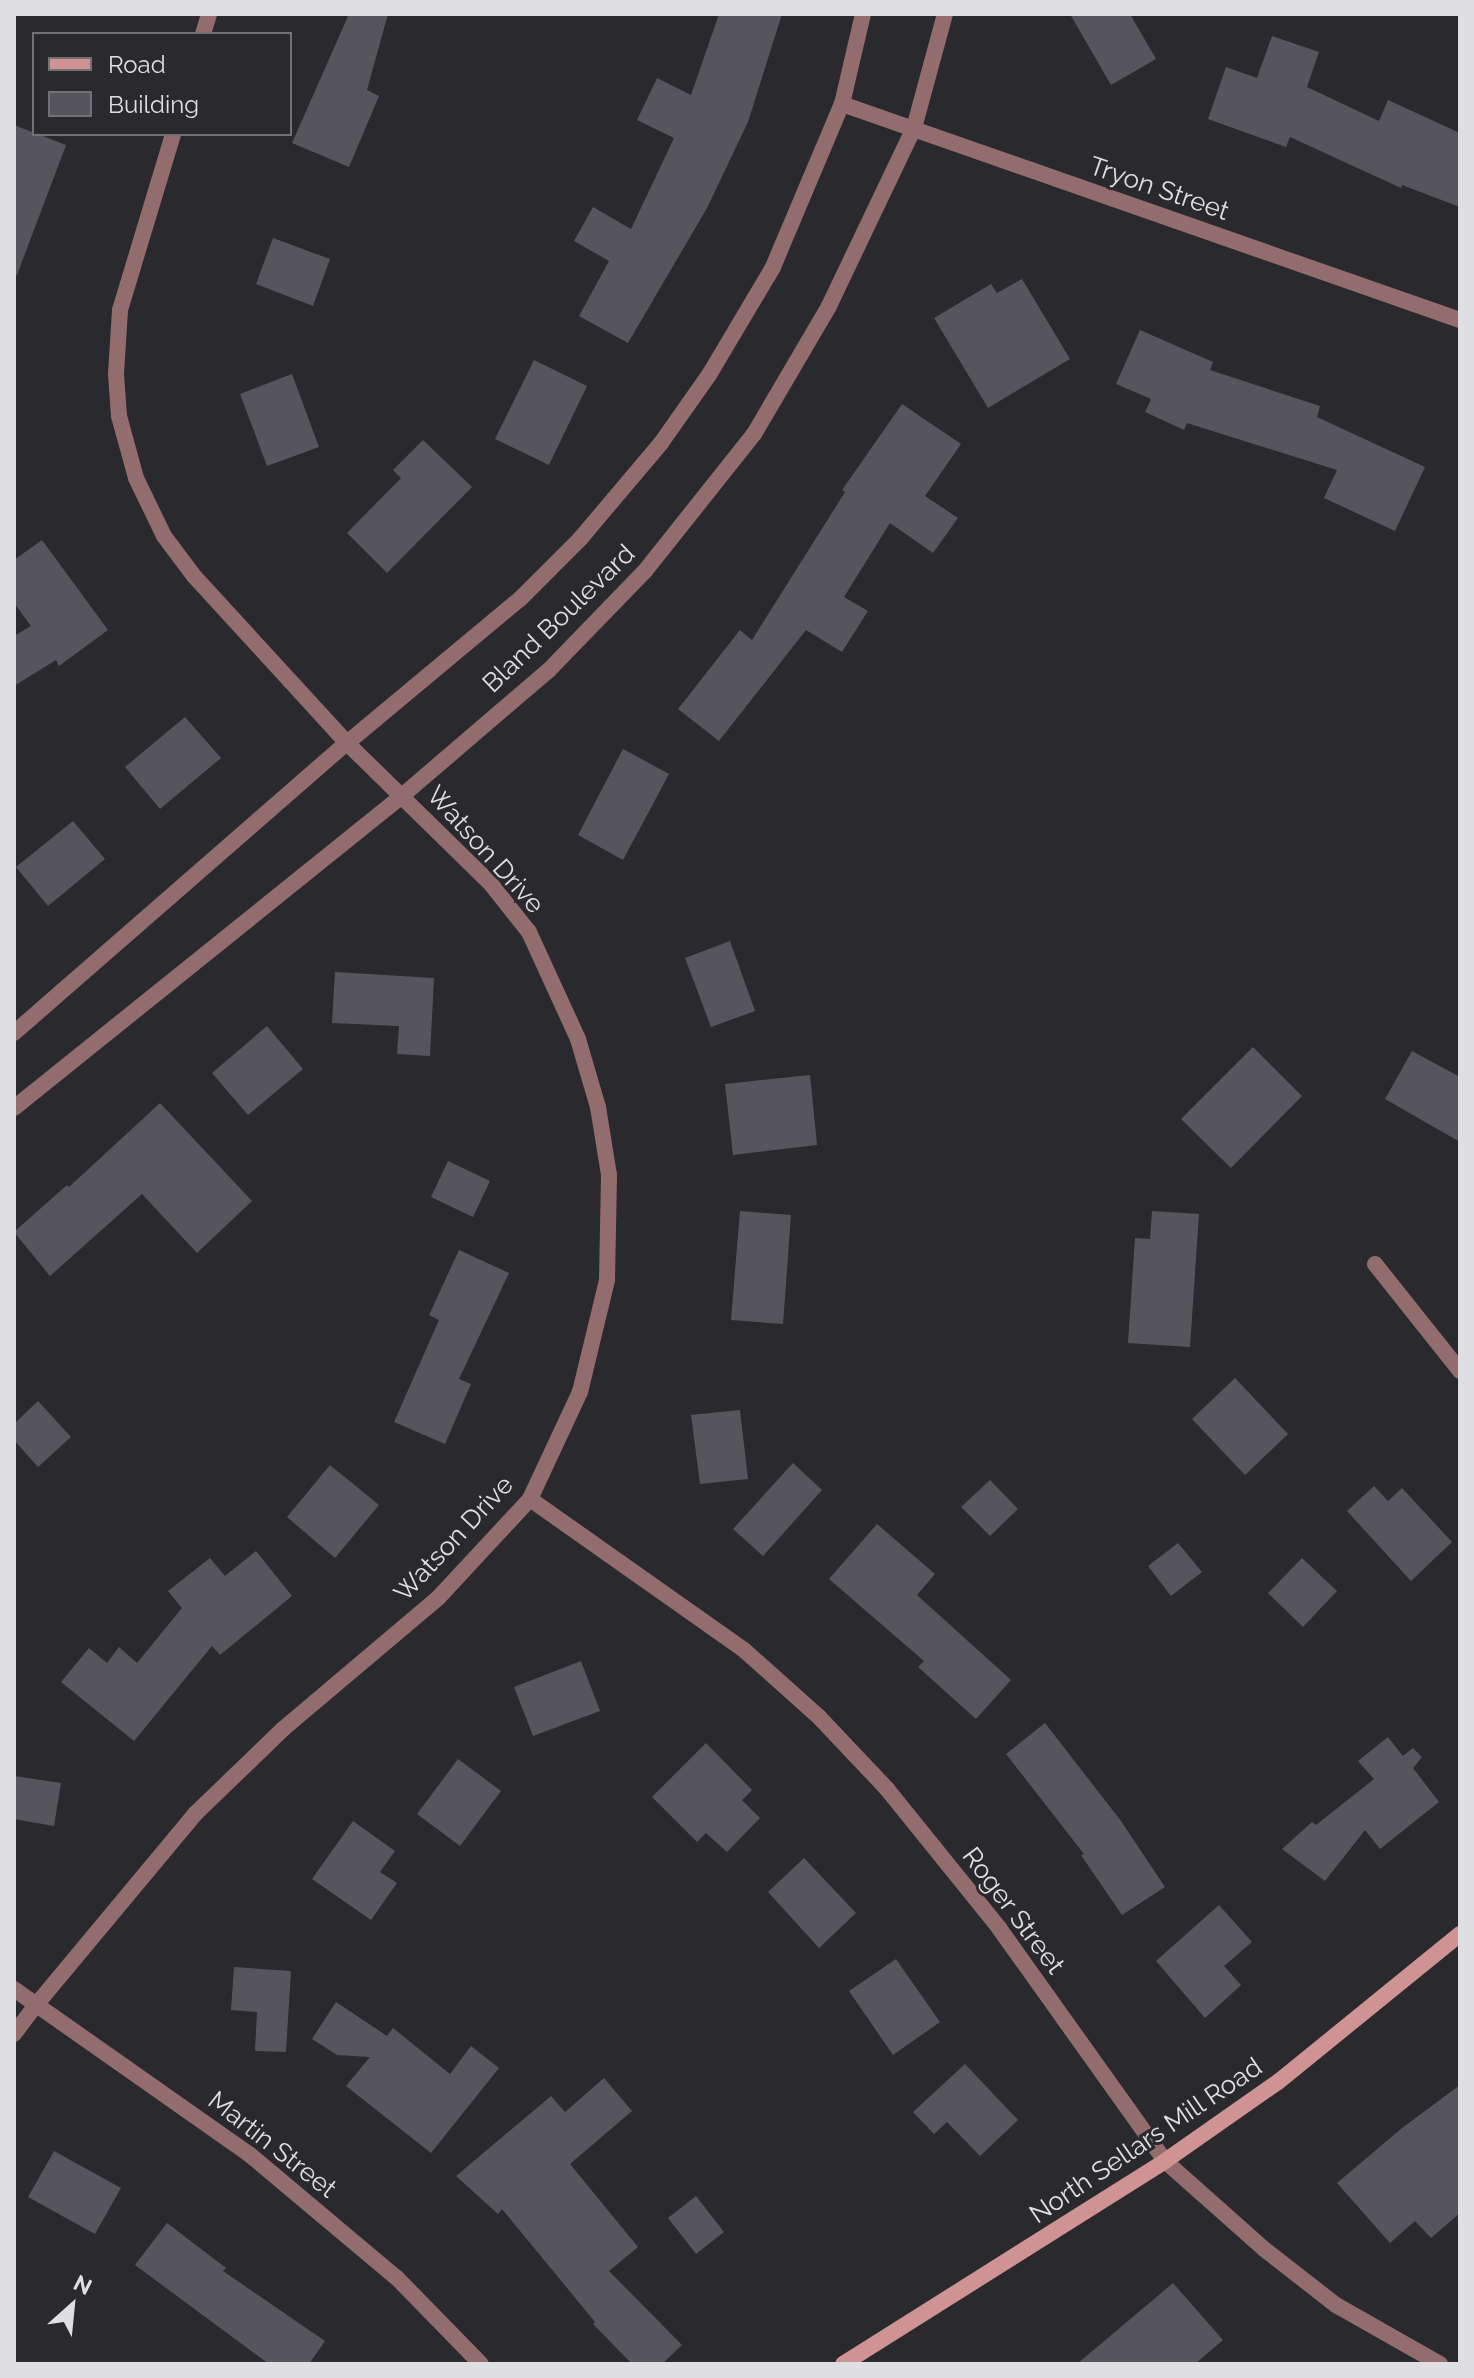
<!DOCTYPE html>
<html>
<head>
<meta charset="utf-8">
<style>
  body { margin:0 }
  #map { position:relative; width:1474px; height:2378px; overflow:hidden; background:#29292e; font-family:Raleway,sans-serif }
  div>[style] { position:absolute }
  .building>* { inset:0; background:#55555b }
  .lane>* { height:16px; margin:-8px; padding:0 8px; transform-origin:8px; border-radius:8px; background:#936d6d }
  .street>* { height:16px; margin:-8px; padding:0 8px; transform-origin:8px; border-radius:8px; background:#936d6d }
  .secondary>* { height:16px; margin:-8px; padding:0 8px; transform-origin:8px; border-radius:8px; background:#cf9394 }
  span { translate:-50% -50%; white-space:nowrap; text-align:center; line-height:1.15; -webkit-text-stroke:6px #29292e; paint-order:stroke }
  .street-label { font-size:26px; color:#dfdfe3 }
  .frame { position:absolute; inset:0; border:16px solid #dfdfe3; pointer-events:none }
  .legend { position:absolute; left:32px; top:32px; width:260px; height:104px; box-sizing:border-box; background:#29292e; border:2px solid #727276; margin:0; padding:10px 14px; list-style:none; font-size:24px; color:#dfdfe3 }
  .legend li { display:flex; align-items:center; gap:16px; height:40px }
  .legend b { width:40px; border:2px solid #727276 }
  .north { position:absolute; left:32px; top:2266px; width:80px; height:80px; -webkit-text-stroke:6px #29292e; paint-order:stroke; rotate:27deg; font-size:22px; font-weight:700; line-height:32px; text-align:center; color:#dfdfe3 }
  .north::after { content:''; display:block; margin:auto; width:28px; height:36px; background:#dfdfe3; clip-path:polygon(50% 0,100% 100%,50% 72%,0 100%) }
</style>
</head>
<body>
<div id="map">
  <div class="building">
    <i style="clip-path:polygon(349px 14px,388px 14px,367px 90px,379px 96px,349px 167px,292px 143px)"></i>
    <i style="clip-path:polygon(719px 14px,782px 14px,748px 122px,707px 208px,628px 343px,579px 316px,609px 261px,574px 241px,593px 207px,631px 229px,674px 138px,637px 120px,657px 78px,691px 95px)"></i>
    <i style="clip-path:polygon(1070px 14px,1130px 14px,1156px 59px,1111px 85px)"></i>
    <i style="clip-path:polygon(1272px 36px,1319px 52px,1307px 87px,1379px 121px,1388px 100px,1460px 133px,1460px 207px,1402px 185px,1401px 188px,1290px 137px,1286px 147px,1208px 119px,1226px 67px,1257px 78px)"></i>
    <i style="clip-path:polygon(14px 125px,66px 145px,17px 275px,14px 274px)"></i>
    <i style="clip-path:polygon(273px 238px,330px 259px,313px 306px,256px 284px)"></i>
    <i style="clip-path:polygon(1022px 279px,1070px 359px,988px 408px,934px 318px,991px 284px,997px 293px)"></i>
    <i style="clip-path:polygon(1140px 330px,1213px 362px,1210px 370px,1320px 406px,1317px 417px,1425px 467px,1395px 531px,1324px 498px,1337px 470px,1187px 423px,1184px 430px,1145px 412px,1151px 399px,1116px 384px)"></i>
    <i style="clip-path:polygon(534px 360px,587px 386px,549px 465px,495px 439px)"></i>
    <i style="clip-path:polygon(292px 374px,319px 447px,267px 466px,240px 394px)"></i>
    <i style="clip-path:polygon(902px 404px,961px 444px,925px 496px,958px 518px,933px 553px,890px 523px,844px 597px,868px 611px,842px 652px,806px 630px,719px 741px,678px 709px,740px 630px,752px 640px,845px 492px,842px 490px)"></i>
    <i style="clip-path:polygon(423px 440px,472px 487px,387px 573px,347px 533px,401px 478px,393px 470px)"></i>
    <i style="clip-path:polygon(42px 540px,108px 630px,59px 666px,56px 660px,14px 686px,14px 636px,31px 626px,14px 603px,14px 560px)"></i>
    <i style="clip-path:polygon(185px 717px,221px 758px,160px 809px,125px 767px)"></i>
    <i style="clip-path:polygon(623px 749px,669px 774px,623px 860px,578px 835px)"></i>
    <i style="clip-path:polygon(73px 821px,105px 859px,48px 906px,16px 867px)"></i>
    <i style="clip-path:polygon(730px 941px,755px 1011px,711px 1027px,685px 958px)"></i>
    <i style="clip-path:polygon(335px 972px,434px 978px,430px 1056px,397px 1054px,399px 1026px,332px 1023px)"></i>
    <i style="clip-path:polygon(267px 1026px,303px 1069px,248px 1115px,212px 1073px)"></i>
    <i style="clip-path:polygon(1253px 1047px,1302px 1096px,1231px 1168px,1181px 1119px)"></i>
    <i style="clip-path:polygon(1412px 1051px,1460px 1077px,1460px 1142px,1385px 1099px)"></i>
    <i style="clip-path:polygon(810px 1075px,817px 1145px,733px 1155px,725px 1084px)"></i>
    <i style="clip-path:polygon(160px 1103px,252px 1201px,197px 1253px,142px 1194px,50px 1276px,14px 1232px,67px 1185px,69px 1187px)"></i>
    <i style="clip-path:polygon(448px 1161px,490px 1181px,473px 1217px,431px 1197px)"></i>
    <i style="clip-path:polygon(740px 1211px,791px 1215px,783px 1324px,731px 1320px)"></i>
    <i style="clip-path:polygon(1152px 1211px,1199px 1214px,1190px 1347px,1128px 1343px,1135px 1238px,1150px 1239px)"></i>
    <i style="clip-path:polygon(459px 1250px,509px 1273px,459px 1379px,471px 1384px,445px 1444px,394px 1422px,439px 1320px,429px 1315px)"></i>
    <i style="clip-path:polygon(1235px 1378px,1288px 1434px,1245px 1475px,1192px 1419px)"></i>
    <i style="clip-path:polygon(38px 1401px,71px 1437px,38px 1467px,14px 1440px,14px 1424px)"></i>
    <i style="clip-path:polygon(740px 1410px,748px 1479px,700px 1484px,691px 1415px)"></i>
    <i style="clip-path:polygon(793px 1463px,822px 1490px,763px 1556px,733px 1529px)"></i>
    <i style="clip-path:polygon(330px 1465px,379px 1505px,335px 1558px,287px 1517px)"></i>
    <i style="clip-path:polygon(990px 1480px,1018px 1509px,990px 1536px,961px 1507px)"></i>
    <i style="clip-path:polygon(1374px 1486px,1388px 1501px,1402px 1488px,1452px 1542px,1411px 1581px,1347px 1511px)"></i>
    <i style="clip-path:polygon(877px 1524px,935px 1574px,917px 1595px,1011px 1680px,976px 1719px,918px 1667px,924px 1661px,829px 1579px)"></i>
    <i style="clip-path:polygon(1178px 1543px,1202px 1572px,1171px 1596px,1148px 1566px)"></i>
    <i style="clip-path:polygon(256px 1551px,292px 1596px,220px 1655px,212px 1646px,134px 1741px,61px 1682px,89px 1648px,107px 1663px,119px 1647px,137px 1663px,182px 1608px,168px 1591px,210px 1558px,225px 1576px)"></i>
    <i style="clip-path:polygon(1302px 1558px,1337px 1591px,1303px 1627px,1268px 1593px)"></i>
    <i style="clip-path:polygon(581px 1661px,600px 1711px,533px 1736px,514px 1687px)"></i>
    <i style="clip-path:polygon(1045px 1723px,1121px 1821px,1165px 1887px,1122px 1915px,1081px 1855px,1084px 1854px,1006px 1754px)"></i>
    <i style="clip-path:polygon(1388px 1737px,1403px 1756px,1413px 1748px,1422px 1757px,1413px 1768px,1439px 1802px,1380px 1849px,1365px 1830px,1325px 1881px,1282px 1849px,1312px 1822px,1316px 1825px,1374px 1779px,1358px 1761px)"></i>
    <i style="clip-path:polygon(706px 1743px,752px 1790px,742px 1800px,760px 1818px,727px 1852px,706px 1833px,697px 1842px,652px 1797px)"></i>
    <i style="clip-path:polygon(458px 1759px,501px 1791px,460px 1846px,417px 1814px)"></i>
    <i style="clip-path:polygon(14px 1776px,61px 1783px,54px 1826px,14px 1819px)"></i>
    <i style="clip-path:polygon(353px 1821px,395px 1851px,380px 1872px,397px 1883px,371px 1920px,312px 1879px)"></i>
    <i style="clip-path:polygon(804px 1858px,856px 1913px,819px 1948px,768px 1892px)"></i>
    <i style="clip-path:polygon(1219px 1905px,1252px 1942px,1224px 1966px,1241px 1985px,1205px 2018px,1156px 1961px)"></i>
    <i style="clip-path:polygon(896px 1959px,940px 2022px,893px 2055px,849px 1991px)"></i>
    <i style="clip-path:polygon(234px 1967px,291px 1971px,286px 2052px,255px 2051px,257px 2012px,231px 2010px)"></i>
    <i style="clip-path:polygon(336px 2002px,387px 2036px,393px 2028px,450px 2074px,471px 2046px,499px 2068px,431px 2153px,346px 2086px,370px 2057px,337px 2055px,312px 2039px)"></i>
    <i style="clip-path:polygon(965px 2064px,1018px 2120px,980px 2156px,947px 2122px,934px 2134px,913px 2112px)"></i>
    <i style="clip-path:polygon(604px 2078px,632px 2111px,570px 2164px,638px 2247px,609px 2271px,682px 2345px,662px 2364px,632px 2364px,593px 2324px,595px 2322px,502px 2209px,498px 2214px,456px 2176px,551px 2096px,565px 2112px)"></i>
    <i style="clip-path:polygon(1460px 2085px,1460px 2213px,1431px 2238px,1415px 2221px,1390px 2243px,1337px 2183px,1402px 2128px)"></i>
    <i style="clip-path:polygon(54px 2151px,121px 2188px,95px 2234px,28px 2197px)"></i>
    <i style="clip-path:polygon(696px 2196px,724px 2232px,696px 2254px,668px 2218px)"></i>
    <i style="clip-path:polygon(167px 2223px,226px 2268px,223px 2271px,325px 2341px,309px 2364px,269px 2364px,135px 2265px)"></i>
    <i style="clip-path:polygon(1173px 2283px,1223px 2340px,1195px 2364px,1077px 2364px)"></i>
  </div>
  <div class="lane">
    <i style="left:14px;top:2034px;width:36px;rotate:-53deg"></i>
  </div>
  <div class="street">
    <i style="left:203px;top:34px;width:21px;rotate:-73deg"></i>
    <i style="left:842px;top:104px;width:655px;rotate:19.27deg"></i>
    <i style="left:14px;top:1033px;width:442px;rotate:-41.1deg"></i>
    <i style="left:347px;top:743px;width:226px;rotate:-39.8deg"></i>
    <i style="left:521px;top:598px;width:83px;rotate:-45deg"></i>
    <i style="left:580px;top:539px;width:126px;rotate:-49.8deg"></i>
    <i style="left:661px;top:443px;width:83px;rotate:-54.8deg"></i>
    <i style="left:709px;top:375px;width:126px;rotate:-59.3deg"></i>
    <i style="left:773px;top:267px;width:177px;rotate:-67.1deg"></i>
    <i style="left:842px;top:104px;width:92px;rotate:-76.9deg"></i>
    <i style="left:14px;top:1108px;width:499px;rotate:-38.8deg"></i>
    <i style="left:403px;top:795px;width:192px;rotate:-40.6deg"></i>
    <i style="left:549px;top:670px;width:138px;rotate:-45.9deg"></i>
    <i style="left:645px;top:571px;width:175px;rotate:-51.5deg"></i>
    <i style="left:754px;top:434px;width:148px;rotate:-59.6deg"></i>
    <i style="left:829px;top:306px;width:197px;rotate:-64.5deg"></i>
    <i style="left:914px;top:128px;width:118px;rotate:-74.8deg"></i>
    <i style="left:1375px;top:1264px;width:137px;rotate:51.5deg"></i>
    <i style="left:530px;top:1499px;width:262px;rotate:35.2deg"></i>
    <i style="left:744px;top:1650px;width:101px;rotate:41.8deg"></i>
    <i style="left:819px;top:1717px;width:99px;rotate:46.6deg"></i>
    <i style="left:887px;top:1789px;width:179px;rotate:51.1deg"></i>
    <i style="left:999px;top:1928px;width:286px;rotate:54.5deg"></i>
    <i style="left:1165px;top:2161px;width:132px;rotate:41.6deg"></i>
    <i style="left:1264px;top:2249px;width:91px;rotate:37.9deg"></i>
    <i style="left:1336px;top:2305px;width:120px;rotate:29.6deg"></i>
    <i style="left:14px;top:1989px;width:287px;rotate:35.1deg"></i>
    <i style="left:249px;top:2154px;width:193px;rotate:40deg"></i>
    <i style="left:397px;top:2278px;width:120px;rotate:45.7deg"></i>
    <i style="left:36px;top:2005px;width:249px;rotate:-50.2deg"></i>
    <i style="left:195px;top:1814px;width:122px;rotate:-44deg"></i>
    <i style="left:283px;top:1729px;width:204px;rotate:-40.2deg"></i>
    <i style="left:439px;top:1597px;width:134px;rotate:-47.1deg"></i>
    <i style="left:530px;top:1499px;width:118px;rotate:-65deg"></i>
    <i style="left:580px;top:1392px;width:115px;rotate:-76.4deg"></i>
    <i style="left:607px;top:1280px;width:105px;rotate:-88.9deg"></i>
    <i style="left:609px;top:1175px;width:69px;rotate:-99.2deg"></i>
    <i style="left:598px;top:1107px;width:71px;rotate:-106.4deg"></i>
    <i style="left:578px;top:1039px;width:118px;rotate:-114.6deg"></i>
    <i style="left:529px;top:932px;width:61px;rotate:-128.4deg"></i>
    <i style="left:491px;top:884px;width:202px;rotate:-135.6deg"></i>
    <i style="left:347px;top:743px;width:226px;rotate:-132.5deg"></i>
    <i style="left:194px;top:576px;width:50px;rotate:-126.9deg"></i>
    <i style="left:164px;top:536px;width:64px;rotate:-115.8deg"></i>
    <i style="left:136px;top:478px;width:64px;rotate:-105.3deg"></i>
    <i style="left:119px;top:416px;width:42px;rotate:-94.1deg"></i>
    <i style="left:116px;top:374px;width:64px;rotate:-86.4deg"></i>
    <i style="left:120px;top:310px;width:184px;rotate:-73.2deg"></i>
  </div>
  <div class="secondary">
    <i style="left:843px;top:2364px;width:381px;rotate:-32.2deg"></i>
    <i style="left:1165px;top:2161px;width:138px;rotate:-35deg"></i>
    <i style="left:1278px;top:2082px;width:235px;rotate:-39.1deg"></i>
  </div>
  <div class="street-label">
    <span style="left:1159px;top:189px;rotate:19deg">Tryon Street</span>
    <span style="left:559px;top:619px;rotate:-44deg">Bland Boulevard</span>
    <span style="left:485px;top:850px;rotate:48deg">Watson Drive</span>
    <span style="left:454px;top:1539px;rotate:-47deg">Watson Drive</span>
    <span style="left:1013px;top:1911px;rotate:53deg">Roger Street</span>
    <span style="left:1146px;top:2141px;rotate:-34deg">North Sellars Mill Road</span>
    <span style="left:272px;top:2145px;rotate:38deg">Martin Street</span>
  </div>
  <div class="frame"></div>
  <ul class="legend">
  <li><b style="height:10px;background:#cf9394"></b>Road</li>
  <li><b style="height:22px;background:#55555b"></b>Building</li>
  </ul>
  <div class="north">N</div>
</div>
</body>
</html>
